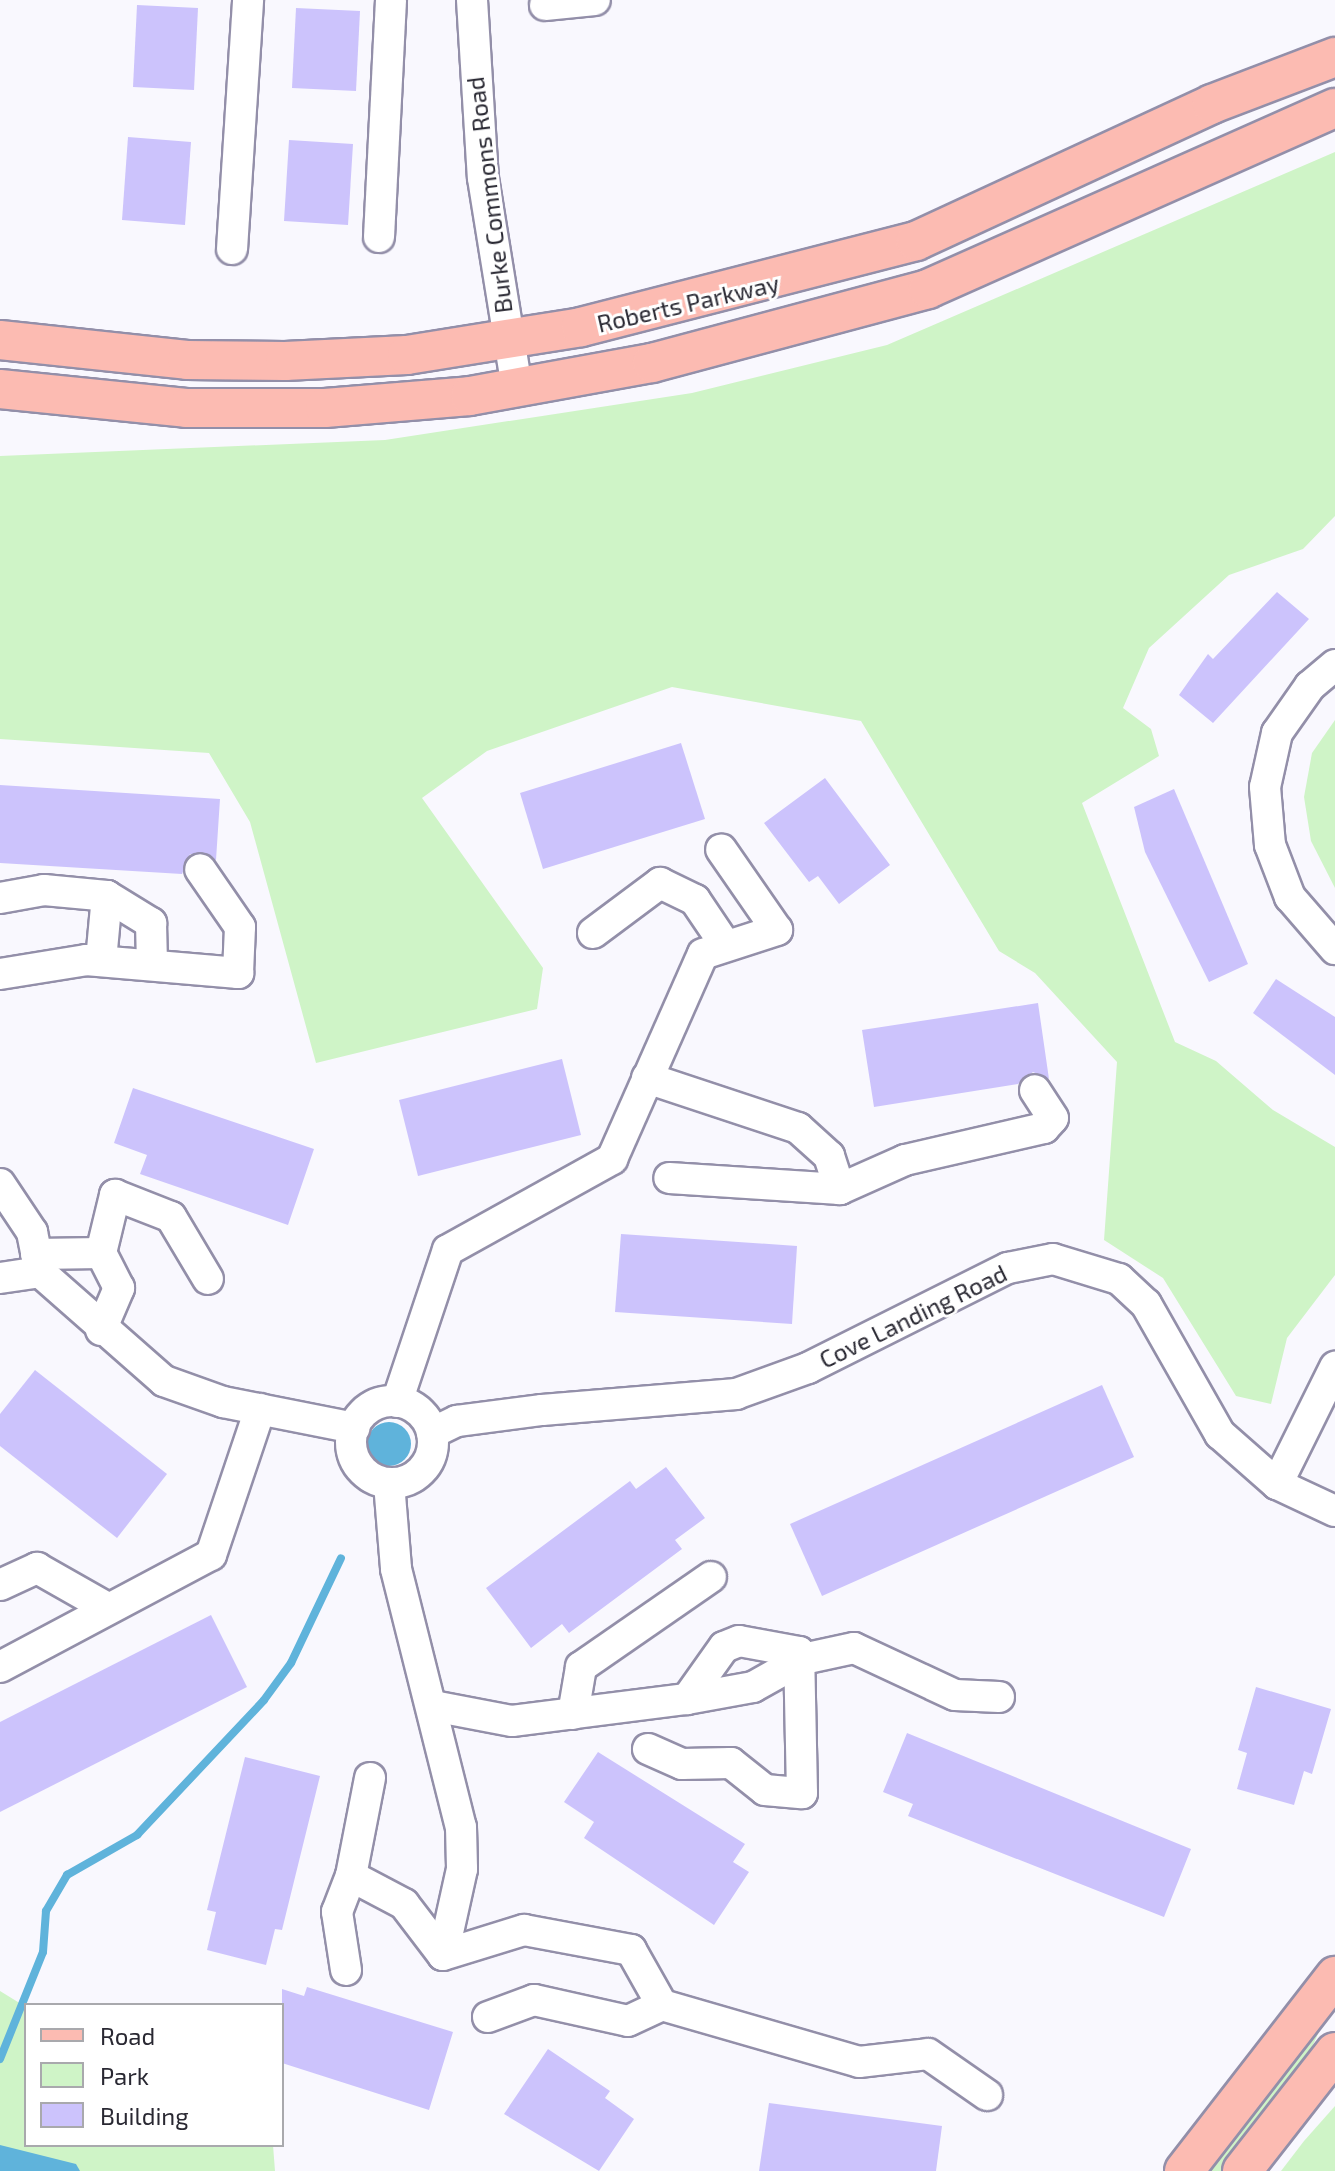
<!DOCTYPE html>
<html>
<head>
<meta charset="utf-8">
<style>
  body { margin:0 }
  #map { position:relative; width:1335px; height:2171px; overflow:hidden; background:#f9f8fe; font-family:"Exo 2",sans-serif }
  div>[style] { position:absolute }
  .green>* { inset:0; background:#cff4c7 }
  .water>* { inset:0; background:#5fb3db }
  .round { border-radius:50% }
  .stream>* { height:8px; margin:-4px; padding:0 4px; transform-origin:4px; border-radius:4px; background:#5fb3db }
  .building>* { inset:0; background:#ccc3fc }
  .roads { filter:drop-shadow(2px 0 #938fa9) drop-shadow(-2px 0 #938fa9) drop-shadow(0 2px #938fa9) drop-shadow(0 -2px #938fa9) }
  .minor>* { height:30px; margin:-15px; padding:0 15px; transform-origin:15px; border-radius:15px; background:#fff }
  .minor>.ring { margin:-15px; padding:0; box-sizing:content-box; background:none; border:30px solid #fff; border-radius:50% }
  .major>* { height:38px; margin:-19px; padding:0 19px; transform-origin:19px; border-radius:19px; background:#fcbbb2 }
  span { translate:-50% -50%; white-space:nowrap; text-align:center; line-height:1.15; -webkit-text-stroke:6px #fff; paint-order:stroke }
  .street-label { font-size:24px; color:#292832 }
  .legend { position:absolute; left:24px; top:2003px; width:260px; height:144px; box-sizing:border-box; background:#fff; border:2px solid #a9a9ad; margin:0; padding:10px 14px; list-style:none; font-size:24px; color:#292832 }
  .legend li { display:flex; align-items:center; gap:16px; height:40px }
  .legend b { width:40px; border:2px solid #a9a9ad }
</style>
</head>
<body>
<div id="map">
  <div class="green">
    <i style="clip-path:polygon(1335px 152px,1335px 516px,1303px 549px,1229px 575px,1149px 648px,1123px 708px,1151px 729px,1159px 756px,1082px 803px,1175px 1042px,1216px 1061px,1273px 1110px,1335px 1147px,1335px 1275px,1287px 1338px,1271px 1404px,1236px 1396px,1163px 1278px,1104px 1240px,1117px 1062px,1035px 973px,999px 951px,861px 721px,672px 687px,487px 751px,422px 798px,543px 968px,537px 1009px,316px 1063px,250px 822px,209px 753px,0 739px,0 456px,385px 440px,692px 393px,887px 345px)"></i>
    <i style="clip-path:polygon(1335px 720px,1335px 888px,1311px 841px,1304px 797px,1312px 753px)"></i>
    <i style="clip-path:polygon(0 1991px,26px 2007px,26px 2145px,273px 2145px,275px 2171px,0 2171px)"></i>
    <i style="clip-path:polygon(1327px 2014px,1304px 2065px,1223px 2171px,1204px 2171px)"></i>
    <i style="clip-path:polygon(1335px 2106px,1335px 2171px,1281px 2171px,1304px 2141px)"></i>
  </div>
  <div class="water">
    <i class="round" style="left:367px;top:1422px;width:44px;height:44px"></i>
    <i style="clip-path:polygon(0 2145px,76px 2164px,80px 2171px,0 2171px)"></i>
  </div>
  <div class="stream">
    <i style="left:0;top:2059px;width:115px;rotate:-68.1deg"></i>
    <i style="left:43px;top:1952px;width:41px;rotate:-85.8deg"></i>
    <i style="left:46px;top:1911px;width:42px;rotate:-59.7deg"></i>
    <i style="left:67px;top:1875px;width:81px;rotate:-29.7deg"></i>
    <i style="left:137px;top:1835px;width:185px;rotate:-46.7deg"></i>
    <i style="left:264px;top:1700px;width:46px;rotate:-53.9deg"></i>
    <i style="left:291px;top:1663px;width:116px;rotate:-64.5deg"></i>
  </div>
  <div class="building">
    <i style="clip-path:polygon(137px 5px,198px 8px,194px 90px,133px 87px)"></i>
    <i style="clip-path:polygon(296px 8px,360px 11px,356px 91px,292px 88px)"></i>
    <i style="clip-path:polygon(128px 137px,191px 142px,185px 225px,122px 220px)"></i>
    <i style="clip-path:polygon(289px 140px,353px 144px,348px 225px,284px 221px)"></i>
    <i style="clip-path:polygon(1277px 592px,1309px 619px,1213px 723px,1179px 695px,1208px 654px,1213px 659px)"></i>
    <i style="clip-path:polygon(681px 743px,705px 819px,543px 869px,520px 793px)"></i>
    <i style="clip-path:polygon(825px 778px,890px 865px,839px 904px,818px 876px,809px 882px,764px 823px)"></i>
    <i style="clip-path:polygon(0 785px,220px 799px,216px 860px,190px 854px,182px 874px,0 863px)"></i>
    <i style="clip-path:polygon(1174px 789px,1248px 964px,1209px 982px,1145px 852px,1134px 807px)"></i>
    <i style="clip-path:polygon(1276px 979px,1335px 1017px,1335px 1075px,1253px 1013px)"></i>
    <i style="clip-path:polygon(1038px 1003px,1049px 1079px,1033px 1072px,1018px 1084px,874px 1107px,862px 1030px)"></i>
    <i style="clip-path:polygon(562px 1059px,581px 1135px,418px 1176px,399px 1100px)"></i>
    <i style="clip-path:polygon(133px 1088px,314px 1149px,288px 1225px,140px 1174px,147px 1155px,114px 1143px)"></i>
    <i style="clip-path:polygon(621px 1234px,797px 1246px,792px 1324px,615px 1312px)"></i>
    <i style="clip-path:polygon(35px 1370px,167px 1474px,117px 1538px,0 1446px,0 1414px)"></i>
    <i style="clip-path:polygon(1102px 1385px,1134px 1457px,822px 1596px,790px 1524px)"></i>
    <i style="clip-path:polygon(666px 1467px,705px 1518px,675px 1540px,682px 1549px,569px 1633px,562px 1624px,531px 1648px,486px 1588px,630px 1481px,636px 1489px)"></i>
    <i style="clip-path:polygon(211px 1615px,247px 1687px,0 1812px,0 1722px)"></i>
    <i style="clip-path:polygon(1256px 1687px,1331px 1709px,1312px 1774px,1304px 1771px,1294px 1805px,1237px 1789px,1247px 1753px,1238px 1750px)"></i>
    <i style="clip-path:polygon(907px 1733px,1191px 1849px,1164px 1917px,908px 1816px,913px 1804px,883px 1792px)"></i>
    <i style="clip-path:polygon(598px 1752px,745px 1844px,733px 1862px,749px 1872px,714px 1925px,584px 1838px,594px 1822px,564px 1802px)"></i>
    <i style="clip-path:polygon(245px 1757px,320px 1776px,282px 1930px,275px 1929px,266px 1965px,207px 1950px,216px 1912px,207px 1910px)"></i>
    <i style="clip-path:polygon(307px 1987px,453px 2032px,429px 2110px,282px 2063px,282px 1989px,304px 1996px)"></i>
    <i style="clip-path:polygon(548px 2049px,610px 2091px,605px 2098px,634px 2119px,599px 2171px,504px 2114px)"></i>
    <i style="clip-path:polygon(769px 2103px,942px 2126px,936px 2171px,759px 2171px)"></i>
  </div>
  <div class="roads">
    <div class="minor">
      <i style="left:472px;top:0;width:178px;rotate:86.5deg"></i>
      <i style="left:483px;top:178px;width:214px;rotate:80.8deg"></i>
      <i style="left:545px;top:5px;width:50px;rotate:-5.7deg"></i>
      <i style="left:379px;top:237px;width:237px;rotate:-87.1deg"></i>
      <i style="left:232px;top:249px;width:250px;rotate:-86.3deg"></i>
      <i style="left:1335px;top:665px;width:33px;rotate:140deg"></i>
      <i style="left:1310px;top:686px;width:57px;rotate:125.1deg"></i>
      <i style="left:1277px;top:733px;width:55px;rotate:102.5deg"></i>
      <i style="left:1265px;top:787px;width:58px;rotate:85.1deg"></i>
      <i style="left:1270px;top:845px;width:56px;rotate:69deg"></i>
      <i style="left:1290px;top:897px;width:69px;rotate:49.1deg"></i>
      <i style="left:107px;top:896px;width:52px;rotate:31.5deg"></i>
      <i style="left:151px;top:923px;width:42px;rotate:88.6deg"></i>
      <i style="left:0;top:898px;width:45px;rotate:-10.3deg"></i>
      <i style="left:44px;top:890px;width:63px;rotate:5.4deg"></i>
      <i style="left:107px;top:896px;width:65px;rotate:95.3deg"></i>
      <i style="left:593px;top:933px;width:84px;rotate:-36.7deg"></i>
      <i style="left:660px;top:883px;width:39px;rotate:26deg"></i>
      <i style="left:695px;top:900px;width:55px;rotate:56deg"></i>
      <i style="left:0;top:974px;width:87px;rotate:-9.2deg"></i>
      <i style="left:86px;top:960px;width:153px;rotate:4.9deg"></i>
      <i style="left:238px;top:973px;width:46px;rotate:-87.5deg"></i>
      <i style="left:240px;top:927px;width:70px;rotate:-124.6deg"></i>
      <i style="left:647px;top:1078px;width:159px;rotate:18.3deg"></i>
      <i style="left:798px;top:1128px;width:42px;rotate:42.1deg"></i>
      <i style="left:829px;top:1156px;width:35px;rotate:72deg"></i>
      <i style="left:840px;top:1189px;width:171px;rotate:-176.3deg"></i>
      <i style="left:0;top:1184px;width:58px;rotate:56.3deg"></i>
      <i style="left:32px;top:1232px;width:41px;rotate:78.7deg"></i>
      <i style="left:40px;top:1272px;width:165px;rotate:41.3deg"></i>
      <i style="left:164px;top:1381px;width:63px;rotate:19.6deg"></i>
      <i style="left:223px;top:1402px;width:134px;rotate:11.2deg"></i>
      <i style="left:840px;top:1189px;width:71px;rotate:-24deg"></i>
      <i style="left:905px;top:1160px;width:143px;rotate:-13deg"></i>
      <i style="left:1044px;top:1128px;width:13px;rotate:-48deg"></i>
      <i style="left:1053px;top:1118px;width:33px;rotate:-123deg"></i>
      <i style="left:36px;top:1254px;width:65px;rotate:-0.9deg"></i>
      <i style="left:101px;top:1253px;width:60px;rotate:-76.4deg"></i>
      <i style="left:115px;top:1195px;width:60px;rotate:21.4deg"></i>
      <i style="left:171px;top:1217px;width:72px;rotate:59.2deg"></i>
      <i style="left:0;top:1278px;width:40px;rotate:-8.5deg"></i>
      <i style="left:101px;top:1330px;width:46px;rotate:-66.8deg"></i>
      <i style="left:119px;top:1288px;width:39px;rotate:-117deg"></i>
      <i class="ring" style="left:351px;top:1401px;width:52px;height:52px"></i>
      <i style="left:397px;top:1402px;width:160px;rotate:-71.5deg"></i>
      <i style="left:448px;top:1250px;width:188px;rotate:-29deg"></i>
      <i style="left:612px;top:1159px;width:224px;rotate:-66.1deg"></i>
      <i style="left:703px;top:954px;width:78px;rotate:-18deg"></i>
      <i style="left:777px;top:930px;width:98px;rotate:-124.7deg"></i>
      <i style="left:432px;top:1433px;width:28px;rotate:-26deg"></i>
      <i style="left:457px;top:1421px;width:86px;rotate:-7.4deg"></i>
      <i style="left:542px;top:1410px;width:195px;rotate:-4.7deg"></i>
      <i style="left:736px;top:1394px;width:77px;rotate:-19.9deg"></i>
      <i style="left:808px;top:1368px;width:224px;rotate:-26.6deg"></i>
      <i style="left:1008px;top:1268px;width:46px;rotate:-11.3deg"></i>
      <i style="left:1053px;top:1259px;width:69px;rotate:16.9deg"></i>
      <i style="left:1119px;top:1279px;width:37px;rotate:43deg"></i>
      <i style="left:1146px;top:1304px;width:150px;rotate:60.4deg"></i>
      <i style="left:1220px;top:1434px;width:76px;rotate:41.3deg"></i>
      <i style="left:1277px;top:1484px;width:64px;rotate:25deg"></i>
      <i style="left:389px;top:1483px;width:86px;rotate:85.3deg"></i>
      <i style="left:396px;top:1569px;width:266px;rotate:75.9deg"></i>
      <i style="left:461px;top:1827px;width:42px;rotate:88.6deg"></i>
      <i style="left:462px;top:1869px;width:88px;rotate:102.5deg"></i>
      <i style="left:443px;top:1955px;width:85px;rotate:-17.2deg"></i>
      <i style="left:524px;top:1930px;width:109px;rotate:10.6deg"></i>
      <i style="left:631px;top:1950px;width:63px;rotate:60.6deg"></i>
      <i style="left:662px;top:2005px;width:205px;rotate:16.1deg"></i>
      <i style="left:859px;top:2062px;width:69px;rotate:-6.6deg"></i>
      <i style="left:928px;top:2054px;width:72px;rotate:34.8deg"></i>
      <i style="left:1277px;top:1484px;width:131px;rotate:-63.6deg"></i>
      <i style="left:0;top:1585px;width:41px;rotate:-24.7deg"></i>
      <i style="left:37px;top:1568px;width:77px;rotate:29.6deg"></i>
      <i style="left:0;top:1667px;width:239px;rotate:-28deg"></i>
      <i style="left:211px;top:1555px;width:154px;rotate:-71.4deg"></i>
      <i style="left:433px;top:1706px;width:80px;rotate:10.8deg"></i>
      <i style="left:512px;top:1721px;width:176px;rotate:-7.2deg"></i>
      <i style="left:687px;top:1699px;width:67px;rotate:-10.3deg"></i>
      <i style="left:753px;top:1687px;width:57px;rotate:-29.2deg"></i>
      <i style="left:803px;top:1659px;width:52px;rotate:-12.2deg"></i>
      <i style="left:854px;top:1648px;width:111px;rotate:25deg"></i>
      <i style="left:955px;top:1695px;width:44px;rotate:2.6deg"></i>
      <i style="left:573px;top:1714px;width:48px;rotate:-80.3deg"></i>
      <i style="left:581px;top:1667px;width:158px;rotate:-34.7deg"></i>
      <i style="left:648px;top:1749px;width:37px;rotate:24deg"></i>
      <i style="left:682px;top:1764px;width:49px;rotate:-1.2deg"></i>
      <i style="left:731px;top:1763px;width:43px;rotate:38.5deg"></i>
      <i style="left:765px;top:1790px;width:37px;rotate:5deg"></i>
      <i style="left:802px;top:1793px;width:141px;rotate:-91.2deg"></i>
      <i style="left:799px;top:1652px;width:61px;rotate:-169.6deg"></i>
      <i style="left:739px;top:1641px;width:16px;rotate:158deg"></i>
      <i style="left:724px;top:1647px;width:64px;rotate:125.4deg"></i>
      <i style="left:370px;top:1778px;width:100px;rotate:101deg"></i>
      <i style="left:351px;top:1876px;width:60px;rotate:27.8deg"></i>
      <i style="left:404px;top:1904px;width:64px;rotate:52.6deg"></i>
      <i style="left:346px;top:1970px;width:59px;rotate:-98.8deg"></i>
      <i style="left:337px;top:1912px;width:39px;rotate:-69deg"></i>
      <i style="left:488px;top:2017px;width:49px;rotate:-20.3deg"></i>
      <i style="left:534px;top:2000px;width:96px;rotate:12.6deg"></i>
      <i style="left:628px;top:2021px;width:38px;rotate:-25deg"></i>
    </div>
    <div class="major">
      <i style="left:0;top:340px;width:188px;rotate:6.1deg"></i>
      <i style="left:187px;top:360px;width:98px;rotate:0.6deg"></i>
      <i style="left:285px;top:361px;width:122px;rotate:-2.8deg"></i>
      <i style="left:407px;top:355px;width:176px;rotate:-9.1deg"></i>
      <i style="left:581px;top:327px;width:346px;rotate:-14.4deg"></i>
      <i style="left:916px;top:241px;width:326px;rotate:-24.8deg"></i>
      <i style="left:1212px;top:104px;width:132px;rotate:-20.9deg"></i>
      <i style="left:0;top:389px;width:187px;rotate:5.8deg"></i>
      <i style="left:186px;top:408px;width:139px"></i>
      <i style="left:325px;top:408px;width:145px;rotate:-4.7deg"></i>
      <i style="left:470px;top:396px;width:185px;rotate:-10.3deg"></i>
      <i style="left:652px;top:363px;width:286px;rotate:-15deg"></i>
      <i style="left:928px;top:289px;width:445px;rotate:-24deg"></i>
      <i style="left:1184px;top:2171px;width:247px;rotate:-52.2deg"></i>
      <i style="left:1242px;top:2171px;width:151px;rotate:-52deg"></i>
    </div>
  </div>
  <div class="street-label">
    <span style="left:489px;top:195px;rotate:-97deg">Burke Commons Road</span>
    <span style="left:688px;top:303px;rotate:-13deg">Roberts Parkway</span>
    <span style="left:913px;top:1316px;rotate:-26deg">Cove Landing Road</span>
  </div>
  <ul class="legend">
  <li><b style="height:10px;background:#fcbbb2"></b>Road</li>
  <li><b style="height:22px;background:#cff4c7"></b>Park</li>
  <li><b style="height:22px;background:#ccc3fc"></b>Building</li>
  </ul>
</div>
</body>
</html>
